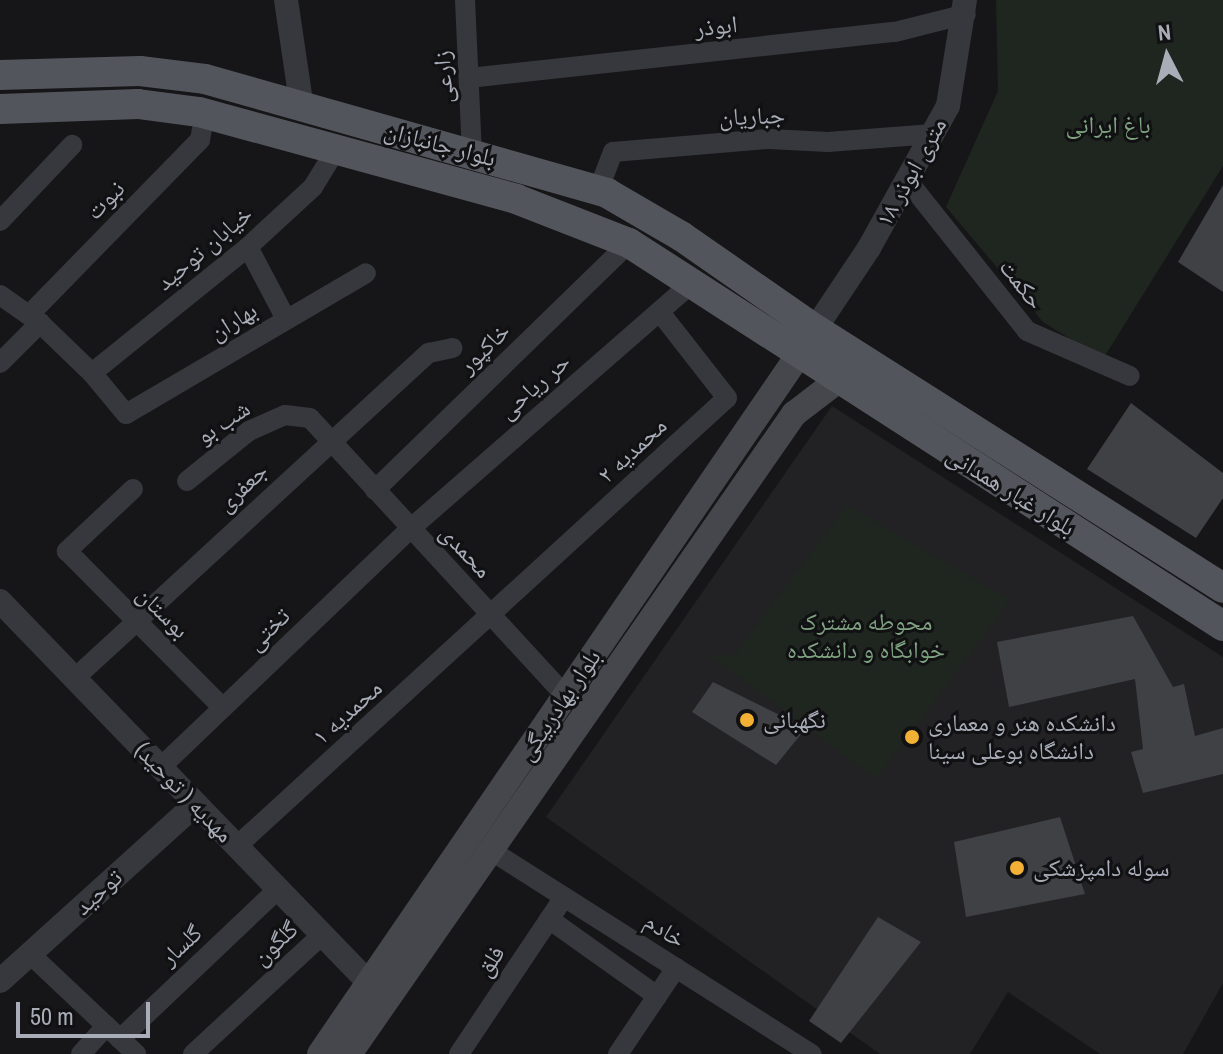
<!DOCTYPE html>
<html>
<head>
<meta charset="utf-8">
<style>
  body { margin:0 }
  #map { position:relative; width:1223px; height:1054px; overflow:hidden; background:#161618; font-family:"Archivo Narrow","Noto Naskh Arabic",sans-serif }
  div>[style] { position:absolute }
  .built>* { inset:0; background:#222225 }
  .green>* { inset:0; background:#1e261f }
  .building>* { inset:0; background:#404145 }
  .minor>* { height:20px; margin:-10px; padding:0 10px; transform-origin:10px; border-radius:10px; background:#37383d }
  .tertiary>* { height:24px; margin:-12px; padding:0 12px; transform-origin:12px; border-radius:12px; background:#37383d }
  .secondary>* { height:26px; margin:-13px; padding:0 13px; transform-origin:13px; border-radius:13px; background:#45474d }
  .primary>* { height:30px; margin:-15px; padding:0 15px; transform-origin:15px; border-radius:15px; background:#53555c }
  .dots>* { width:22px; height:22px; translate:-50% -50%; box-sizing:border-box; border:4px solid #111113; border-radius:50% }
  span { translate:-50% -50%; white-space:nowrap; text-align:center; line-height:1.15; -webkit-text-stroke:6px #111113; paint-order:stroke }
  .street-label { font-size:24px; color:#a8adb8 }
  .park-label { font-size:24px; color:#7fa381 }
  .poi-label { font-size:24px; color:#a8adb8 }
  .left { translate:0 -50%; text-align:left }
  .north { position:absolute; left:1127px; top:16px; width:80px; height:80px; -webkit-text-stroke:6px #111113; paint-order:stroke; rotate:354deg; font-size:22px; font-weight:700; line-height:32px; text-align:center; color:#a8adb8 }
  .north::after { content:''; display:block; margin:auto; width:28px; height:36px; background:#a8adb8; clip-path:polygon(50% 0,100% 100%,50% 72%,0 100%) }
  .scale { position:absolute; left:16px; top:1002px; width:134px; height:36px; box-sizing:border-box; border:4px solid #a8adb8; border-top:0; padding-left:10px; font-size:24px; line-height:28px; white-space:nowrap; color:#a8adb8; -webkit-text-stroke:6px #111113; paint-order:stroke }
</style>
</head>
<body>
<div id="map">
  <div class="built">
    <i style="clip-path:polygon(832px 406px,1223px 657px,1223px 983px,1183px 1054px,1100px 1054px,1008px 992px,970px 1054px,880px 1054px,546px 817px)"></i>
  </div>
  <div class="green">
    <i style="clip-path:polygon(996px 0,1223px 0,1223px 166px,1103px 359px,1043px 322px,946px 207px,998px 91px)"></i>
    <i style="clip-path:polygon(847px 505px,1010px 600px,876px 779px,710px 656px,734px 655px)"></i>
  </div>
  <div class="building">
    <i style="clip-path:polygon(1223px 185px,1223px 292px,1178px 262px)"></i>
    <i style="clip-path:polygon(1131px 403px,1223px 473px,1223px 498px,1196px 538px,1087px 469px)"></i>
    <i style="clip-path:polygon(1133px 616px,1173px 687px,1184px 684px,1195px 736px,1223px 728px,1223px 774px,1143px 793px,1131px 752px,1143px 749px,1135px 679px,1009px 707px,997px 642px)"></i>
    <i style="clip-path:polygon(713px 682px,806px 728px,776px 765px,692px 712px)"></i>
    <i style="clip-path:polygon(1060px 817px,1085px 894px,966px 917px,954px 842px)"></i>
    <i style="clip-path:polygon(878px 917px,921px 942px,841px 1043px,809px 1021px)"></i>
  </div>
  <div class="minor">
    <i style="left:465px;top:0;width:152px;rotate:87.4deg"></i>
    <i style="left:469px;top:78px;width:428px;rotate:-6.2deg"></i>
    <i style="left:895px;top:32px;width:73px;rotate:-14.2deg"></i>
    <i style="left:907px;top:180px;width:193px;rotate:51.5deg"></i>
    <i style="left:1027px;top:331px;width:112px;rotate:23.6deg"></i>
    <i style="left:598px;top:191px;width:42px;rotate:-69deg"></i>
    <i style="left:613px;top:152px;width:157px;rotate:-4.8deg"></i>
    <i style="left:769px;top:139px;width:59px;rotate:2.9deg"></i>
    <i style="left:828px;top:142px;width:105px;rotate:-4.4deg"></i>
    <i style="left:0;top:221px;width:105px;rotate:-46.5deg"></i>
    <i style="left:248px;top:247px;width:81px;rotate:62.2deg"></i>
    <i style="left:0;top:295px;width:49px;rotate:35deg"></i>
    <i style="left:40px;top:323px;width:72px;rotate:43.9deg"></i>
    <i style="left:92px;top:373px;width:53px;rotate:50.3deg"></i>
    <i style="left:126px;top:414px;width:278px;rotate:-30.4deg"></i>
    <i style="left:29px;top:315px;width:245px;rotate:-45.7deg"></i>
    <i style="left:200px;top:140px;width:27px;rotate:-80deg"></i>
    <i style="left:0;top:363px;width:57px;rotate:-45deg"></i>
    <i style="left:92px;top:373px;width:201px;rotate:-38.9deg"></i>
    <i style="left:248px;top:247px;width:88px;rotate:-42.7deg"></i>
    <i style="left:313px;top:187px;width:42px;rotate:-58.6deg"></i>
    <i style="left:187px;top:481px;width:80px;rotate:-38.9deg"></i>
    <i style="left:249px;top:431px;width:39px;rotate:-24deg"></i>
    <i style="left:285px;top:415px;width:25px;rotate:7deg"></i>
    <i style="left:310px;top:418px;width:377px;rotate:47.4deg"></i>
    <i style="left:133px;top:489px;width:91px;rotate:136.8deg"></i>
    <i style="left:67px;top:551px;width:221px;rotate:45.2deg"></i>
    <i style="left:375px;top:490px;width:354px;rotate:-44.2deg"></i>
    <i style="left:75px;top:678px;width:481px;rotate:-42.6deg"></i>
    <i style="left:429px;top:353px;width:24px;rotate:-12deg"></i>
    <i style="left:161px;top:767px;width:344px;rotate:-43.7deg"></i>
    <i style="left:410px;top:529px;width:374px;rotate:-41.1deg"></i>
    <i style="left:237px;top:846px;width:664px;rotate:-42.44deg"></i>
    <i style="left:727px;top:398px;width:110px;rotate:-128deg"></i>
    <i style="left:490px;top:850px;width:381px;rotate:32.4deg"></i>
    <i style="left:549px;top:919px;width:133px;rotate:35.5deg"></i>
    <i style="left:30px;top:954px;width:146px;rotate:43.3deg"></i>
    <i style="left:120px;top:1039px;width:218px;rotate:-43.5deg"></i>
    <i style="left:81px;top:1054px;width:38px;rotate:-48deg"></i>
    <i style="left:193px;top:1054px;width:176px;rotate:-42.7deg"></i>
    <i style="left:459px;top:1054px;width:189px;rotate:-56.2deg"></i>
    <i style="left:618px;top:1054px;width:104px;rotate:-56deg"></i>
  </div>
  <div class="tertiary">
    <i style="left:286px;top:0;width:109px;rotate:81.6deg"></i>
    <i style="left:815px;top:329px;width:97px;rotate:-56.3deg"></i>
    <i style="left:869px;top:248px;width:162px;rotate:-60.9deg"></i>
    <i style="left:948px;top:106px;width:107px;rotate:-80.9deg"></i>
    <i style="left:0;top:601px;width:531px;rotate:45.99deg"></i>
    <i style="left:0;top:981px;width:264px;rotate:-42.1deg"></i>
  </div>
  <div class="secondary">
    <i style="left:320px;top:1054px;width:846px;rotate:-55.6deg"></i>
    <i style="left:349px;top:1054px;width:780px;rotate:-55.19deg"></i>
    <i style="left:794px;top:414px;width:54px;rotate:-37.5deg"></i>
  </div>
  <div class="primary">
    <i style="left:0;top:75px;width:140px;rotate:-1.6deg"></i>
    <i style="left:140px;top:71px;width:65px;rotate:7deg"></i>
    <i style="left:205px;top:79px;width:418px;rotate:15.8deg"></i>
    <i style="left:607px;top:193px;width:86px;rotate:30.2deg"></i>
    <i style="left:681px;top:236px;width:163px;rotate:34.8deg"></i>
    <i style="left:815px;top:329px;width:483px;rotate:32.4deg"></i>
    <i style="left:0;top:109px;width:138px;rotate:-2.1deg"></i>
    <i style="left:138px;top:104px;width:62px;rotate:7.5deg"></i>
    <i style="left:199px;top:112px;width:329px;rotate:15.3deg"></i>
    <i style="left:516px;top:199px;width:121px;rotate:21.3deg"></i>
    <i style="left:629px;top:243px;width:707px;rotate:32.81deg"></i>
  </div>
  <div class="dots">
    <i style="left:747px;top:720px;background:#f2b134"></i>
    <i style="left:912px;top:737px;background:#f2b134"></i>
    <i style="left:1017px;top:868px;background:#f2b134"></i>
  </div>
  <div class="street-label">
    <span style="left:716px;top:26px;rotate:-6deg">ابوذر</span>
    <span style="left:443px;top:77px;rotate:-93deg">زارعی</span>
    <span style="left:752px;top:116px;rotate:-2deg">جباریان</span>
    <span style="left:440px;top:144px;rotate:15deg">بلوار جانبازان</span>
    <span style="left:911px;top:172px;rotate:-61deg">۱۸ متری ابوذر</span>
    <span style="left:105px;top:200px;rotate:-46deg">نبوت</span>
    <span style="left:204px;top:248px;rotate:-40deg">خیابان توحید</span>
    <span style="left:1022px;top:284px;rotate:52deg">حکمت</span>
    <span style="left:233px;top:321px;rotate:-31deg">بهاران</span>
    <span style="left:484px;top:348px;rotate:-44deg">خاکپور</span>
    <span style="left:534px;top:386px;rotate:-41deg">حر ریاحی</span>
    <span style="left:223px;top:422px;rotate:-34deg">شب بو</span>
    <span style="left:632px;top:450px;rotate:-43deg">محمدیه ۲</span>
    <span style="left:242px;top:487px;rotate:-43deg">جعفری</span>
    <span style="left:1011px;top:491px;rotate:32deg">بلوار غبار همدانی</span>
    <span style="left:466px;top:551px;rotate:47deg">محمدی</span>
    <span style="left:163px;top:612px;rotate:45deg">بوستان</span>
    <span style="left:268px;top:629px;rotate:-44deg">تختی</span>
    <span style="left:559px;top:705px;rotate:-56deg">بلوار بهادربیگی</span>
    <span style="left:347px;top:712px;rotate:-42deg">محمدیه ۱</span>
    <span style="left:184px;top:792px;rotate:46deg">مهدیه ( توحید)</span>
    <span style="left:98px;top:892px;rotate:-42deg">توحید</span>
    <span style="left:665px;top:930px;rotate:33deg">خادم</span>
    <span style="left:275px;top:943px;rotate:-43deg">گلگون</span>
    <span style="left:181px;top:945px;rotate:-43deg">گلسار</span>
    <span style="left:490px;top:961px;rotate:-56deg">فلق</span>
  </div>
  <div class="park-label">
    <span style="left:1108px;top:125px">باغ ایرانی</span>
    <span style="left:866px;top:636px">محوطه مشترک<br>خوابگاه و دانشکده</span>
  </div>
  <div class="poi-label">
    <span class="left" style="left:763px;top:720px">نگهبانی</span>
    <span class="left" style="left:928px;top:737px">دانشکده هنر و معماری<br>دانشگاه بوعلی سینا</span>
    <span class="left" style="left:1033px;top:868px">سوله دامپزشکی</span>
  </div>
  <div class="north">N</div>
  <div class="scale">50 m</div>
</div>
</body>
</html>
